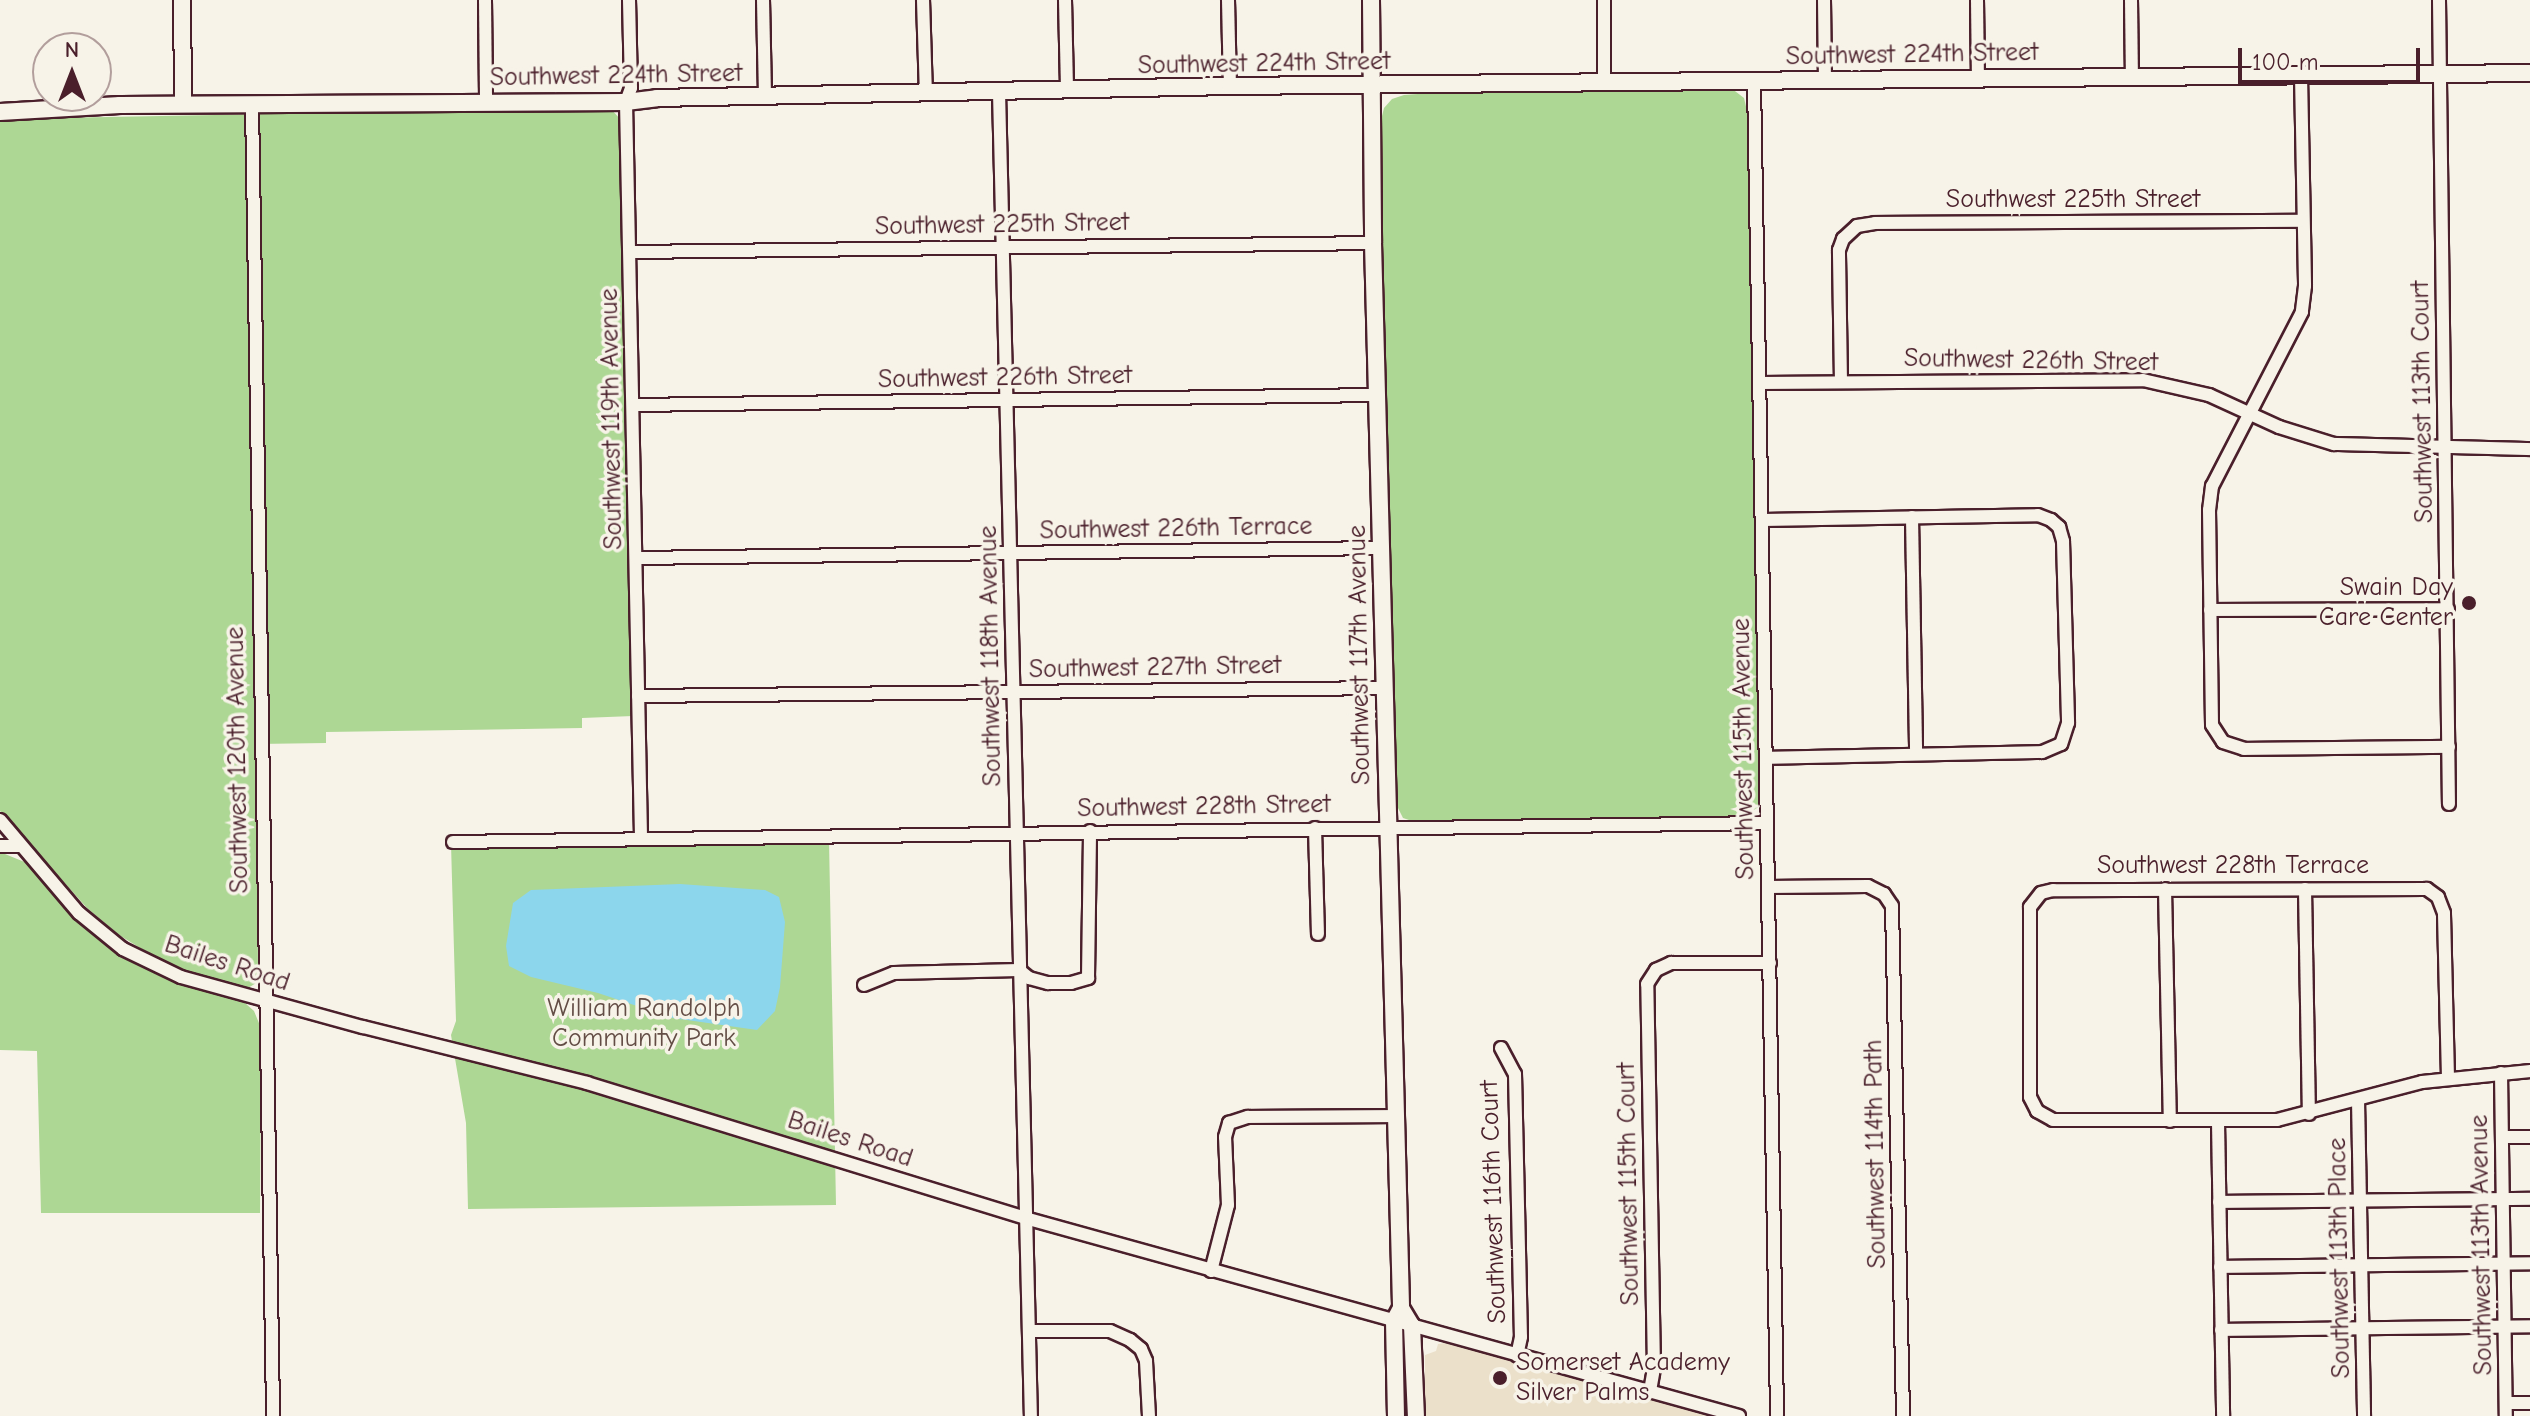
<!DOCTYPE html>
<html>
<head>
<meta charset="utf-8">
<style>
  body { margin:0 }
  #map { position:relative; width:2530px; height:1416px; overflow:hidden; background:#f7f3e8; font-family:"Comic Neue",sans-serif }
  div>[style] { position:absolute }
  .built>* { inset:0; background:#ebe0ca }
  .green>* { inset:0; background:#add794 }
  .water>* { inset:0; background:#8cd6ec }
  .roads { filter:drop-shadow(2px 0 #4a1f2b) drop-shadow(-2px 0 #4a1f2b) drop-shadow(0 2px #4a1f2b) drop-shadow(0 -2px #4a1f2b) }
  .minor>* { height:12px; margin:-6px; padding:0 6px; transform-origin:6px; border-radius:6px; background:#f7f3e8 }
  .tertiary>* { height:16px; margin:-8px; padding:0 8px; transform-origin:8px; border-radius:8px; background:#f7f3e8 }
  .dots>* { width:22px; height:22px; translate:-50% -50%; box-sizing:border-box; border:4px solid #f7f3e8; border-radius:50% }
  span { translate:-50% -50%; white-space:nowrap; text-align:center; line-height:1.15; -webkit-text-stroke:7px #f7f3e8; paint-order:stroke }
  .street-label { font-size:26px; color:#4a1f2b }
  .poi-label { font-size:26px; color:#4a1f2b }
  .right { translate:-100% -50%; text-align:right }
  .left { translate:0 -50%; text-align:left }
  .park-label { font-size:26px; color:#634d45 }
  .north { position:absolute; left:32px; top:32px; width:80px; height:80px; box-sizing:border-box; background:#f7f3e8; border:2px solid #b29e9c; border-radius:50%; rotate:0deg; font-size:22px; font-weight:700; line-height:32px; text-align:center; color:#4a1f2b }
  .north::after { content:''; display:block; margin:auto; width:28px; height:36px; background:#4a1f2b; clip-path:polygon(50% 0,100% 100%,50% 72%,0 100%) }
  .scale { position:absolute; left:2238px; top:48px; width:182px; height:36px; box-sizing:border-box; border:4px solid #4a1f2b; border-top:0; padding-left:10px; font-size:24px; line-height:28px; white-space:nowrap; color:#4a1f2b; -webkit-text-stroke:6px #f7f3e8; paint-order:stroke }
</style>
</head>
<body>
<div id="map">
  <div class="built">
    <i style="clip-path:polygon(1446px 1343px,1530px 1364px,1716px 1416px,1425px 1416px,1425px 1355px,1436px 1351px,1438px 1344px)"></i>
  </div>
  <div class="green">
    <i style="clip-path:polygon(1731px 88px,1744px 98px,1748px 115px,1760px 806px,1743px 817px,1415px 822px,1403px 818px,1393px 798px,1378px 132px,1384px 108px,1392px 99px,1404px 95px,1445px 92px)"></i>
    <i style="clip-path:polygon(593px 108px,611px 109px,621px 120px,633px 716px,582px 718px,582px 728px,326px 732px,326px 743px,257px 744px,258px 982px,246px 989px,203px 978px,155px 957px,119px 935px,87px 908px,0 811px,0 119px)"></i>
    <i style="clip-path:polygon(829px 840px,836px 1205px,468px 1209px,466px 1123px,451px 1035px,456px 1021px,451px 844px)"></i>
    <i style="clip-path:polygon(0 852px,27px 863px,126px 956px,167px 978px,245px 1003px,254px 1011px,261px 1028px,260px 1213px,41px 1213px,37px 1051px,0 1050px)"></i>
  </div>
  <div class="water">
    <i style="clip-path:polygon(680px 884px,765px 890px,779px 897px,785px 922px,780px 987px,775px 1011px,757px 1030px,673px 1018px,598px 993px,531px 977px,509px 966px,506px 946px,513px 903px,531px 890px)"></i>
  </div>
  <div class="roads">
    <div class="minor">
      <i style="left:485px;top:0;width:103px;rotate:89.4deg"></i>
      <i style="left:629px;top:0;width:88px;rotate:88.7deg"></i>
      <i style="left:631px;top:88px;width:15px;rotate:110deg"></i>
      <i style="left:626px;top:102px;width:737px;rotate:88.83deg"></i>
      <i style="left:763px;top:0;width:96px;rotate:88.8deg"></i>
      <i style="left:923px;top:0;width:93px;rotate:88.2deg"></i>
      <i style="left:1065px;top:0;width:91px;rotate:88.7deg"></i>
      <i style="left:1228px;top:0;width:86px;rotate:88.7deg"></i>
      <i style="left:1604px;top:0;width:82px;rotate:90deg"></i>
      <i style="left:1824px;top:0;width:81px;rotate:89.3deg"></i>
      <i style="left:1977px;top:0;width:79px;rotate:89.3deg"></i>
      <i style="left:2131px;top:0;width:77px;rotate:89.3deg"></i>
      <i style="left:2439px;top:0;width:804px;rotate:89.29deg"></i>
      <i style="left:2301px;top:75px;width:211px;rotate:88.9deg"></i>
      <i style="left:2305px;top:286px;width:26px;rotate:97deg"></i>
      <i style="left:2302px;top:312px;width:196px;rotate:117.3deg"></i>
      <i style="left:2212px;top:486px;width:24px;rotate:97deg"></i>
      <i style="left:2209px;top:510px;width:215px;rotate:89.2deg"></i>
      <i style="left:2212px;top:725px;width:20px;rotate:57deg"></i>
      <i style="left:2223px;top:742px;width:22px;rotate:18deg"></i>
      <i style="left:2244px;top:749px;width:205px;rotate:-0.6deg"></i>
      <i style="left:1754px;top:81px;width:1335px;rotate:89.01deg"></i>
      <i style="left:999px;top:92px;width:1324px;rotate:88.62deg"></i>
      <i style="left:252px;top:103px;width:1313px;rotate:89.08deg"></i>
      <i style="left:631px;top:252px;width:742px;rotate:-0.69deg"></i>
      <i style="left:1841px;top:382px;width:132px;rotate:-90.9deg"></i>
      <i style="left:1839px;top:250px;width:12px;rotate:-70deg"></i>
      <i style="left:1843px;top:239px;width:19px;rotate:-43deg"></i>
      <i style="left:1857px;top:226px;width:18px;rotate:-9deg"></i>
      <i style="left:1875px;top:223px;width:428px;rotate:-0.3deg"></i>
      <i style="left:1760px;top:383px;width:383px;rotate:-0.4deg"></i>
      <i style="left:2143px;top:380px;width:68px;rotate:12.8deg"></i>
      <i style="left:2209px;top:395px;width:77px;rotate:24.6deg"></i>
      <i style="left:2279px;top:427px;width:58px;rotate:17.2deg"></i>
      <i style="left:2334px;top:444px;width:196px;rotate:1.5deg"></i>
      <i style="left:633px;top:405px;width:745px;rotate:-0.77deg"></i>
      <i style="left:1912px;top:517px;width:237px;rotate:89deg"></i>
      <i style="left:1763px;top:520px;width:275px;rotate:-1deg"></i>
      <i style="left:2038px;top:515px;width:14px;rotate:21deg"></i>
      <i style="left:2051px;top:520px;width:11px;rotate:41deg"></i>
      <i style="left:2059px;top:527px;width:15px;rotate:74deg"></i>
      <i style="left:2063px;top:541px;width:182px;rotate:88.4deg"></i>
      <i style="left:2068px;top:723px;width:22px;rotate:108deg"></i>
      <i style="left:2061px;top:744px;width:21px;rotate:157deg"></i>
      <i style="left:2042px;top:752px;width:276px;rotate:178.8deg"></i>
      <i style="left:636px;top:558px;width:745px;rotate:-0.77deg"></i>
      <i style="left:2210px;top:610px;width:238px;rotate:-0.2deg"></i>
      <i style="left:638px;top:696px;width:746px;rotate:-0.61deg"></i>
      <i style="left:0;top:820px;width:122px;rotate:49.7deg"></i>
      <i style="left:79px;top:913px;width:57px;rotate:39.3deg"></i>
      <i style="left:123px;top:949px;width:64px;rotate:25.8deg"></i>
      <i style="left:181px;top:977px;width:189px;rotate:15.4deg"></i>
      <i style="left:363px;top:1027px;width:231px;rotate:14deg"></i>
      <i style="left:587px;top:1083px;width:458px;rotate:17.1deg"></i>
      <i style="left:1025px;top:1218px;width:741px;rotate:15.5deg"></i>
      <i style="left:1315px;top:828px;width:106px;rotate:88.4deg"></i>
      <i style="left:453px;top:842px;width:1314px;rotate:-0.83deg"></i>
      <i style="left:0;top:846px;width:21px"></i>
      <i style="left:1768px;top:887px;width:100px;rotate:-0.6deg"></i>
      <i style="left:1868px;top:886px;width:18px;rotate:27deg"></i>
      <i style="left:1884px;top:894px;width:14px;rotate:56deg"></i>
      <i style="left:1892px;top:906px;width:510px;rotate:88.76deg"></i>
      <i style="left:2165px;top:889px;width:232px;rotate:88.8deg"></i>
      <i style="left:2305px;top:889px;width:225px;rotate:89deg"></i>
      <i style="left:1019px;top:970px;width:13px;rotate:39deg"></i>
      <i style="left:1029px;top:978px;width:20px;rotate:15deg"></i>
      <i style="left:1048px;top:983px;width:23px"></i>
      <i style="left:1071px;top:983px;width:18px;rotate:-16deg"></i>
      <i style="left:1088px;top:978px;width:147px;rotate:-89.2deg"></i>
      <i style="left:864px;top:985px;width:32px;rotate:-22deg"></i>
      <i style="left:894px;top:973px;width:125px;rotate:-1.4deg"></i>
      <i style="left:1501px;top:1048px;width:30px;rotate:62deg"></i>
      <i style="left:1515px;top:1074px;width:263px;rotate:88.7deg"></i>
      <i style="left:1521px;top:1337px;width:19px;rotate:102deg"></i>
      <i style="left:2501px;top:1073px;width:343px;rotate:89.2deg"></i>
      <i style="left:2448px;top:1078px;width:165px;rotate:-91.4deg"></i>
      <i style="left:2444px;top:913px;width:17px;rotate:-111deg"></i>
      <i style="left:2438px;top:897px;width:14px;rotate:-144deg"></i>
      <i style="left:2427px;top:889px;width:374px;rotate:179.8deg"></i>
      <i style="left:2053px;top:890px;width:12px;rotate:166deg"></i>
      <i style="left:2041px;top:893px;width:18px;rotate:128deg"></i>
      <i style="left:2030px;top:907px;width:190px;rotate:90deg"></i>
      <i style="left:2030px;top:1097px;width:16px;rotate:63deg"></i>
      <i style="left:2037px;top:1111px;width:18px;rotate:29deg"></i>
      <i style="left:2053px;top:1120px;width:224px"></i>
      <i style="left:2277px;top:1120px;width:150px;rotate:-14.7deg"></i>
      <i style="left:2422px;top:1082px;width:109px;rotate:-5.8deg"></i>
      <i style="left:2358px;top:1100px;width:316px;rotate:88.9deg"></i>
      <i style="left:2218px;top:1122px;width:294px;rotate:89deg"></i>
      <i style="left:2502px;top:1137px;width:28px"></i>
      <i style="left:2219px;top:1202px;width:311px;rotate:-0.6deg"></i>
      <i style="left:2220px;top:1267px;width:310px;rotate:-0.7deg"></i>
      <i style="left:1211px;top:1271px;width:68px;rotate:-75.6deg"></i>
      <i style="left:1228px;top:1205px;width:68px;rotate:-92.5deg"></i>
      <i style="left:1225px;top:1137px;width:15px;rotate:-74deg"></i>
      <i style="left:1229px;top:1123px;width:20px;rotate:-18deg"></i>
      <i style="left:1248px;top:1117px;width:148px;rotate:-0.4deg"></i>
      <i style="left:2221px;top:1330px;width:309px;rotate:-0.7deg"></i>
      <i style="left:1029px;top:1331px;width:81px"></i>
      <i style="left:1110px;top:1331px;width:22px;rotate:24deg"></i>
      <i style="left:1130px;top:1340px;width:14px;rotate:39deg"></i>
      <i style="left:1141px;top:1349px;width:13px;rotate:67deg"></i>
      <i style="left:1146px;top:1361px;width:55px;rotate:86.9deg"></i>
      <i style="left:1650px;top:1391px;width:22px;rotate:-80deg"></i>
      <i style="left:1654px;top:1369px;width:385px;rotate:-91deg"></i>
      <i style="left:1647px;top:984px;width:17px;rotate:-57deg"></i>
      <i style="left:1656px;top:970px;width:17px;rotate:-25deg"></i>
      <i style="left:1671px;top:963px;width:99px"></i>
      <i style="left:2506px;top:1403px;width:24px"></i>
    </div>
    <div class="tertiary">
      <i style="left:182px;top:0;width:104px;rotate:89.4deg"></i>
      <i style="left:1371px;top:0;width:243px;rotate:89.5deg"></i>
      <i style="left:1373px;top:243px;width:1065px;rotate:88.49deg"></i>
      <i style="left:1401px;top:1308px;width:15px;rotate:118deg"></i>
      <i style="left:1394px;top:1321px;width:95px;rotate:88.8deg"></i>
      <i style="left:0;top:112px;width:120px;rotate:-3.3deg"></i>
      <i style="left:120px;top:105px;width:506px;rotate:-0.34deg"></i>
      <i style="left:626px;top:102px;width:31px;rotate:-7deg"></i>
      <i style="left:657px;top:98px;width:573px;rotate:-1.2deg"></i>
      <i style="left:1230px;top:86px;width:1300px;rotate:-0.57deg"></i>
      <i style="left:1401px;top:1308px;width:21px;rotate:59deg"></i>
      <i style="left:1412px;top:1326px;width:90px;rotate:87.5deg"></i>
    </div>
  </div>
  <div class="dots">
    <i style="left:2469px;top:603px;background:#4a1f2b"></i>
    <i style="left:1500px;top:1378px;background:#4a1f2b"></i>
  </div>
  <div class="street-label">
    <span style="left:1912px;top:55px;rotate:-1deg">Southwest 224th Street</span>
    <span style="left:1264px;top:64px;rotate:-1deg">Southwest 224th Street</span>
    <span style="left:616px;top:76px;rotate:-1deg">Southwest 224th Street</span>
    <span style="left:2073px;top:200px">Southwest 225th Street</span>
    <span style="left:1002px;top:225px;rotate:-1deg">Southwest 225th Street</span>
    <span style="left:2031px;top:361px;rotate:1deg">Southwest 226th Street</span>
    <span style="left:1005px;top:378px;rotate:-1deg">Southwest 226th Street</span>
    <span style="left:2423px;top:402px;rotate:-91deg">Southwest 113th Court</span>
    <span style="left:612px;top:419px;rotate:-91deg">Southwest 119th Avenue</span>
    <span style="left:1176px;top:529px;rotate:-1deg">Southwest 226th Terrace</span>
    <span style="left:1360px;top:655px;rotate:-91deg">Southwest 117th Avenue</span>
    <span style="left:991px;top:656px;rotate:-91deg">Southwest 118th Avenue</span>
    <span style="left:1155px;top:668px;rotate:-1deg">Southwest 227th Street</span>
    <span style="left:1744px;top:749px;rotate:-91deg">Southwest 115th Avenue</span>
    <span style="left:238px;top:760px;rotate:-91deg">Southwest 120th Avenue</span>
    <span style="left:1204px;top:807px;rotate:-1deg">Southwest 228th Street</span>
    <span style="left:2233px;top:866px">Southwest 228th Terrace</span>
    <span style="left:227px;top:964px;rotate:18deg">Bailes Road</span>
    <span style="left:850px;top:1140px;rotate:18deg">Bailes Road</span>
    <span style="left:1876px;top:1154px;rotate:-91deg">Southwest 114th Path</span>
    <span style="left:1629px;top:1184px;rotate:-91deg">Southwest 115th Court</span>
    <span style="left:1494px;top:1202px;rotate:-92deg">Southwest 116th Court</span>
    <span style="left:2482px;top:1245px;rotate:-91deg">Southwest 113th Avenue</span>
    <span style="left:2340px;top:1258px;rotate:-91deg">Southwest 113th Place</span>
  </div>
  <div class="poi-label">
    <span class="right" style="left:2453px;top:603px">Swain Day<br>Care Center</span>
    <span class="left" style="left:1516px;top:1378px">Somerset Academy<br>Silver Palms</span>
  </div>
  <div class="park-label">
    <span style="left:644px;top:1024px">William Randolph<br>Community Park</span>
  </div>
  <div class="north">N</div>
  <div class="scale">100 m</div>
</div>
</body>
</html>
